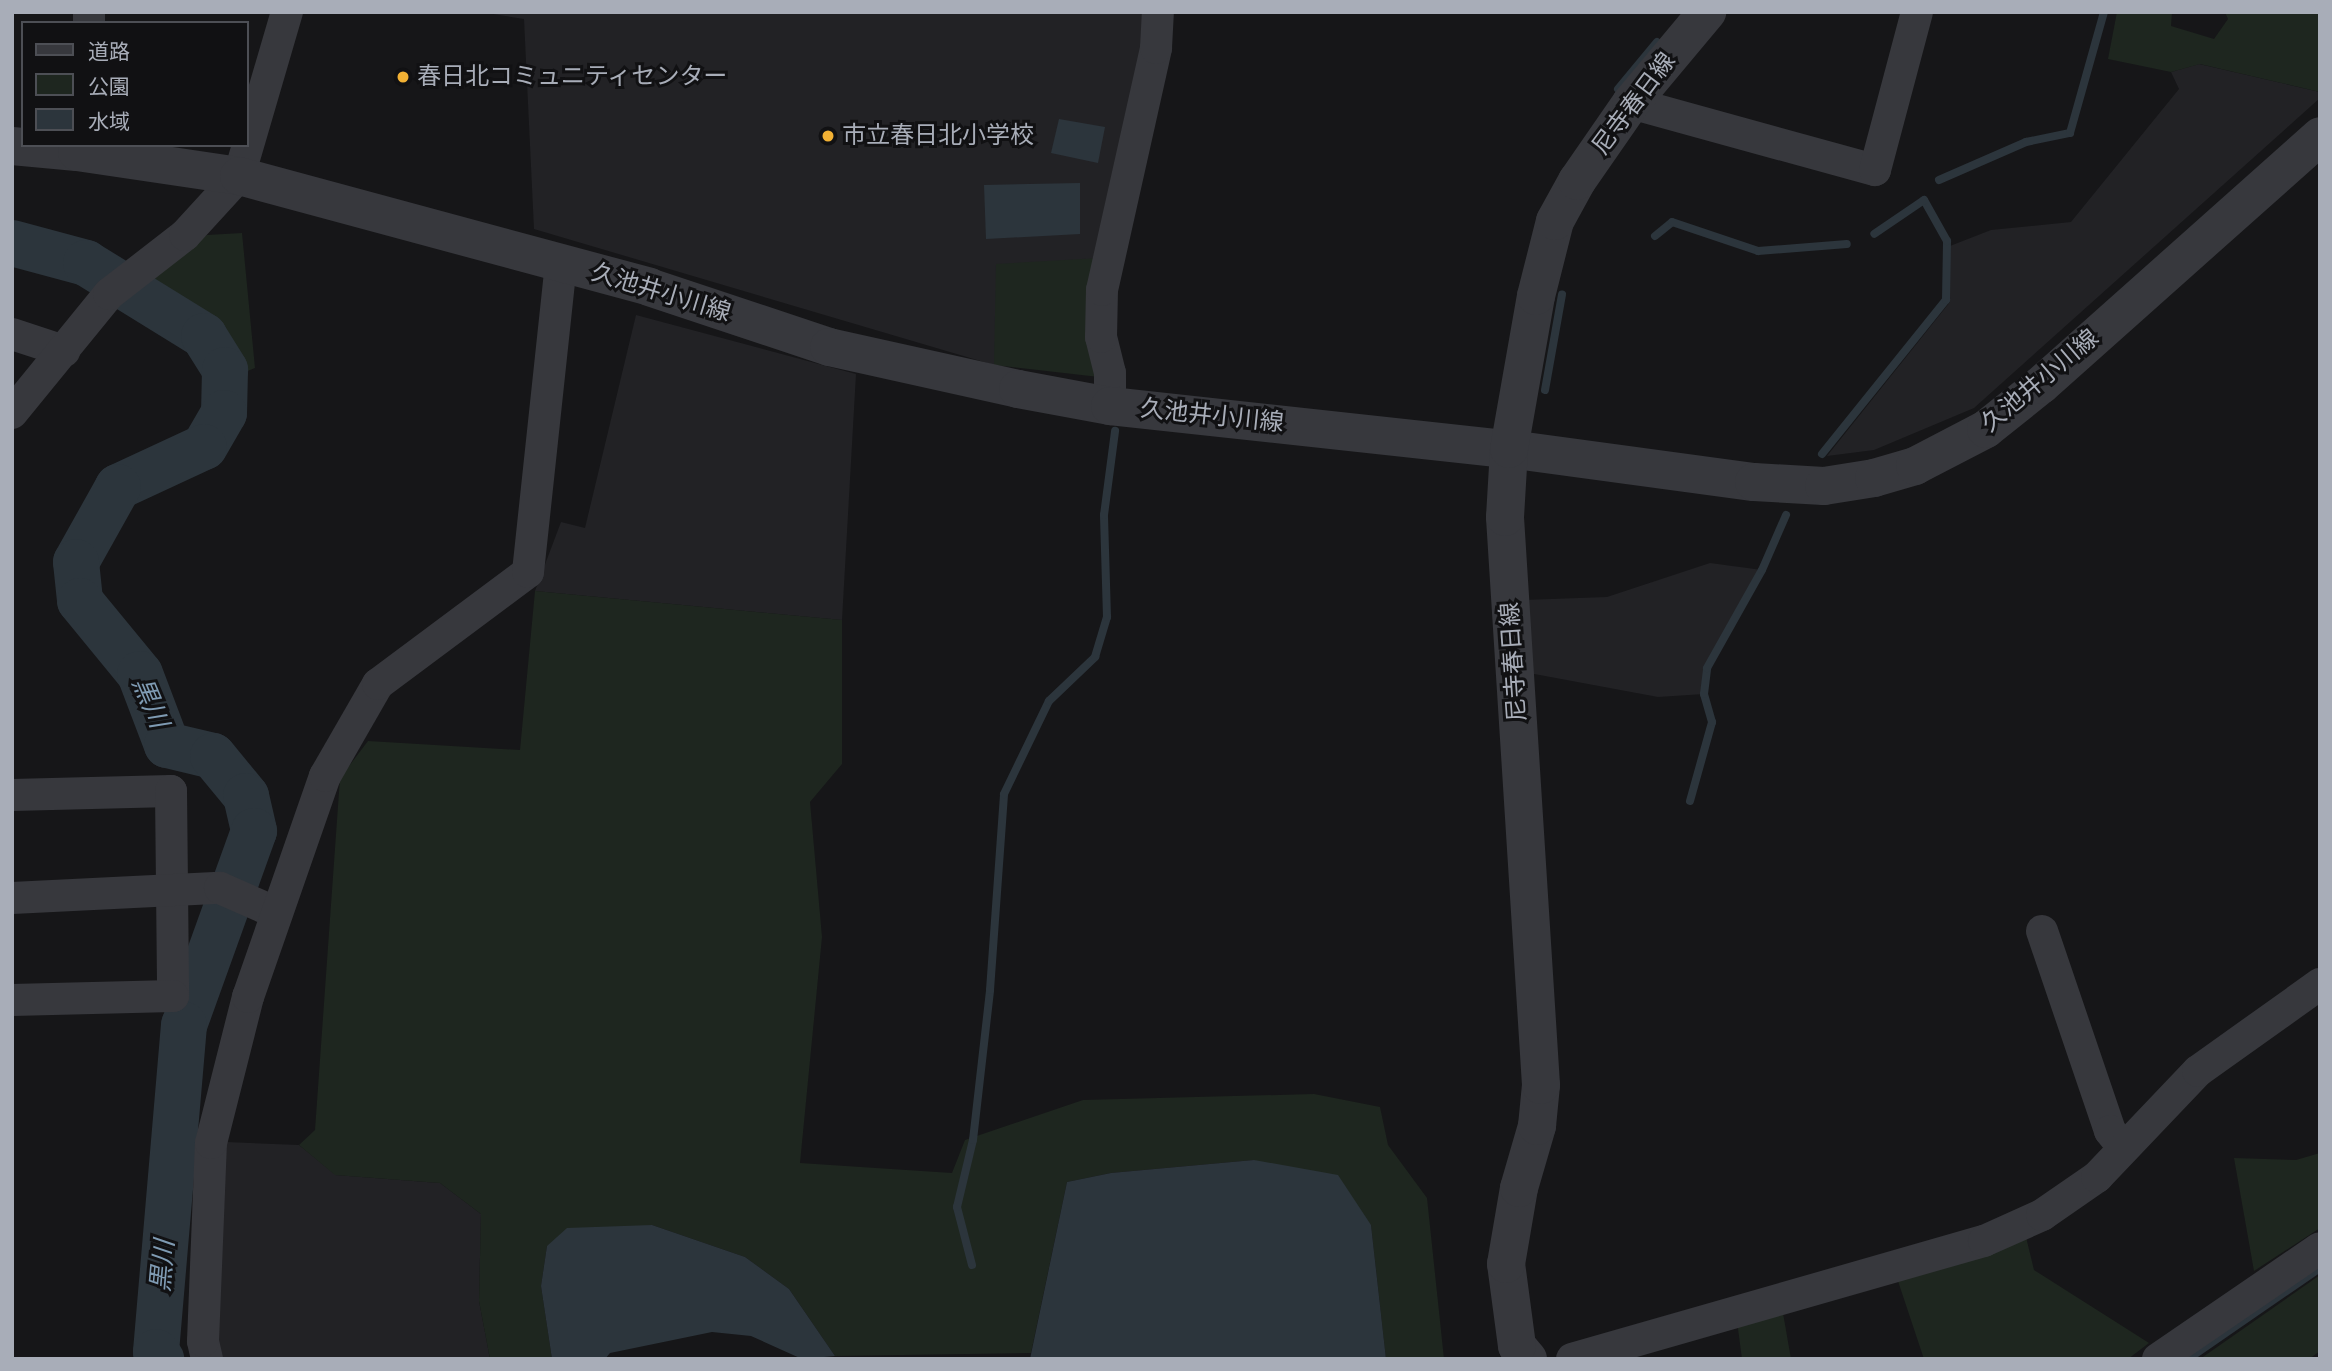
<!DOCTYPE html>
<html>
<head>
<meta charset="utf-8">
<style>
  body { margin:0 }
  #map { position:relative; width:2332px; height:1371px; overflow:hidden; background:#161618; font-family:"Sofia Sans Condensed","Noto Sans JP",sans-serif }
  div>[style] { position:absolute }
  .built>* { inset:0; background:#222225 }
  .green>* { inset:0; background:#1e261f }
  .water>* { inset:0; background:#2c353c }
  .stream>* { height:8px; margin:-4px; padding:0 4px; transform-origin:4px; border-radius:4px; background:#2c353c }
  .river>* { height:46px; margin:-23px; padding:0 23px; transform-origin:23px; border-radius:23px; background:#2c353c }
  .minor>* { height:32px; margin:-16px; padding:0 16px; transform-origin:16px; border-radius:16px; background:#37383d }
  .tertiary>* { height:38px; margin:-19px; padding:0 19px; transform-origin:19px; border-radius:19px; background:#37383d }
  .dots>* { width:19px; height:19px; translate:-50% -50%; box-sizing:border-box; border:4px solid #111113; border-radius:50% }
  span { translate:-50% -50%; white-space:nowrap; text-align:center; line-height:1.15; -webkit-text-stroke:6px #111113; paint-order:stroke }
  .poi-label { font-size:24px; color:#a8adb8 }
  .left { translate:0 -50%; text-align:left }
  .street-label { font-size:24px; color:#a8adb8 }
  .water-label { font-size:26px; color:#7f9bb3; font-style:italic }
  .frame { position:absolute; inset:0; border:14px solid #a8adb8; pointer-events:none }
  .legend { position:absolute; left:21px; top:21px; width:228px; height:126px; box-sizing:border-box; background:#111113; border:2px solid #4d4f55; margin:0; padding:9px 12px; list-style:none; font-size:21px; color:#a8adb8 }
  .legend li { display:flex; align-items:center; gap:14px; height:35px }
  .legend b { width:35px; border:2px solid #4d4f55 }
</style>
</head>
<body>
<div id="map">
  <div class="built">
    <i style="clip-path:polygon(481px 12px,1149px 12px,1100px 258px,994px 365px,534px 229px,524px 19px)"></i>
    <i style="clip-path:polygon(2199px 64px,2320px 92px,2320px 98px,1974px 408px,1874px 450px,1827px 456px,1950px 302px,1950px 246px,1991px 230px,2071px 222px,2179px 89px,2171px 72px)"></i>
    <i style="clip-path:polygon(636px 315px,856px 374px,842px 620px,535px 591px,561px 522px,585px 528px)"></i>
    <i style="clip-path:polygon(1710px 563px,1762px 570px,1707px 668px,1704px 694px,1658px 697px,1529px 673px,1523px 600px,1607px 597px)"></i>
    <i style="clip-path:polygon(226px 1142px,299px 1145px,336px 1175px,440px 1183px,481px 1214px,479px 1301px,490px 1359px,222px 1359px,214px 1334px)"></i>
  </div>
  <div class="green">
    <i style="clip-path:polygon(2117px 12px,2172px 12px,2171px 26px,2214px 39px,2228px 19px,2225px 12px,2320px 12px,2320px 92px,2200px 64px,2171px 72px,2108px 59px)"></i>
    <i style="clip-path:polygon(242px 233px,255px 368px,235px 376px,217px 326px,142px 277px,207px 235px)"></i>
    <i style="clip-path:polygon(1100px 258px,1099px 377px,994px 365px,996px 264px)"></i>
    <i style="clip-path:polygon(535px 591px,842px 620px,842px 764px,810px 802px,822px 937px,800px 1163px,952px 1173px,965px 1140px,1083px 1100px,1314px 1094px,1380px 1107px,1388px 1145px,1427px 1198px,1444px 1359px,1386px 1359px,1371px 1225px,1254px 1160px,1111px 1173px,1067px 1182px,1031px 1353px,835px 1356px,789px 1289px,745px 1257px,652px 1225px,547px 1246px,541px 1286px,552px 1359px,490px 1359px,479px 1301px,481px 1214px,440px 1183px,335px 1175px,299px 1145px,315px 1130px,340px 778px,368px 741px,520px 750px)"></i>
    <i style="clip-path:polygon(2320px 1153px,2320px 1228px,2254px 1271px,2234px 1158px,2296px 1160px)"></i>
    <i style="clip-path:polygon(2026px 1237px,2034px 1270px,2149px 1343px,2128px 1359px,1924px 1359px,1897px 1278px)"></i>
    <i style="clip-path:polygon(2320px 1275px,2320px 1351px,2309px 1359px,2200px 1359px)"></i>
    <i style="clip-path:polygon(1783px 1313px,1791px 1359px,1742px 1359px,1737px 1321px)"></i>
  </div>
  <div class="water">
    <i style="clip-path:polygon(1059px 119px,1105px 127px,1098px 163px,1051px 153px)"></i>
    <i style="clip-path:polygon(1080px 183px,1080px 234px,986px 239px,984px 185px)"></i>
    <i style="clip-path:polygon(1254px 1160px,1338px 1175px,1371px 1225px,1386px 1359px,1030px 1359px,1067px 1182px,1111px 1173px)"></i>
    <i style="clip-path:polygon(652px 1225px,745px 1257px,789px 1289px,835px 1356px,802px 1359px,751px 1336px,712px 1332px,610px 1353px,605px 1359px,552px 1359px,541px 1286px,547px 1246px,567px 1228px)"></i>
  </div>
  <div class="stream">
    <i style="left:1618px;top:89px;width:61px;rotate:-50.3deg"></i>
    <i style="left:1939px;top:180px;width:95px;rotate:-23.6deg"></i>
    <i style="left:2026px;top:142px;width:45px;rotate:-11.6deg"></i>
    <i style="left:2070px;top:133px;width:126px;rotate:-74.3deg"></i>
    <i style="left:1655px;top:236px;width:22px;rotate:-39deg"></i>
    <i style="left:1672px;top:222px;width:91px;rotate:18.6deg"></i>
    <i style="left:1758px;top:251px;width:89px;rotate:-4.5deg"></i>
    <i style="left:1545px;top:390px;width:97px;rotate:-79.9deg"></i>
    <i style="left:1822px;top:454px;width:198px;rotate:-51.2deg"></i>
    <i style="left:1946px;top:300px;width:59px;rotate:-89deg"></i>
    <i style="left:1947px;top:241px;width:47px;rotate:-119.3deg"></i>
    <i style="left:1924px;top:200px;width:60px;rotate:145.8deg"></i>
    <i style="left:1690px;top:801px;width:82px;rotate:-74.4deg"></i>
    <i style="left:1712px;top:722px;width:29px;rotate:-106deg"></i>
    <i style="left:1704px;top:694px;width:26px;rotate:-83deg"></i>
    <i style="left:1707px;top:668px;width:112px;rotate:-60.7deg"></i>
    <i style="left:1762px;top:570px;width:60px;rotate:-66.4deg"></i>
    <i style="left:972px;top:1265px;width:60px;rotate:-104.5deg"></i>
    <i style="left:957px;top:1207px;width:69px;rotate:-76.6deg"></i>
    <i style="left:973px;top:1140px;width:151px;rotate:-83.5deg"></i>
    <i style="left:990px;top:990px;width:196px;rotate:-85.9deg"></i>
    <i style="left:1004px;top:794px;width:103px;rotate:-64.2deg"></i>
    <i style="left:1049px;top:701px;width:64px;rotate:-43.7deg"></i>
    <i style="left:1095px;top:657px;width:42px;rotate:-73.3deg"></i>
    <i style="left:1107px;top:617px;width:102px;rotate:-91.7deg"></i>
    <i style="left:1104px;top:515px;width:85px;rotate:-82.5deg"></i>
    <i style="left:2188px;top:1359px;width:160px;rotate:-34.6deg"></i>
  </div>
  <div class="river">
    <i style="left:12px;top:243px;width:77px;rotate:15.1deg"></i>
    <i style="left:86px;top:263px;width:139px;rotate:31.7deg"></i>
    <i style="left:204px;top:336px;width:40px;rotate:58deg"></i>
    <i style="left:225px;top:370px;width:43px;rotate:91.3deg"></i>
    <i style="left:224px;top:413px;width:39px;rotate:120deg"></i>
    <i style="left:204px;top:447px;width:95px;rotate:155.1deg"></i>
    <i style="left:118px;top:487px;width:86px;rotate:119.2deg"></i>
    <i style="left:76px;top:562px;width:39px;rotate:84deg"></i>
    <i style="left:80px;top:601px;width:94px;rotate:50.6deg"></i>
    <i style="left:140px;top:674px;width:76px;rotate:69.2deg"></i>
    <i style="left:167px;top:745px;width:47px;rotate:13.4deg"></i>
    <i style="left:213px;top:756px;width:52px;rotate:50.5deg"></i>
    <i style="left:246px;top:796px;width:36px;rotate:77deg"></i>
    <i style="left:254px;top:831px;width:206px;rotate:109.8deg"></i>
    <i style="left:184px;top:1025px;width:328px;rotate:94.9deg"></i>
    <i style="left:156px;top:1352px;width:9px;rotate:54deg"></i>
  </div>
  <div class="minor">
    <i style="left:89px;top:23px;width:11px;rotate:-90deg"></i>
    <i style="left:1631px;top:103px;width:253px;rotate:15.4deg"></i>
    <i style="left:1875px;top:170px;width:163px;rotate:-75.1deg"></i>
    <i style="left:12px;top:334px;width:55px;rotate:18.1deg"></i>
    <i style="left:1110px;top:406px;width:33px;rotate:-90deg"></i>
    <i style="left:1110px;top:373px;width:37px;rotate:-104deg"></i>
    <i style="left:1101px;top:337px;width:47px;rotate:-88.8deg"></i>
    <i style="left:1102px;top:290px;width:248px;rotate:-77.4deg"></i>
    <i style="left:1156px;top:48px;width:36px;rotate:-87deg"></i>
    <i style="left:12px;top:413px;width:154px;rotate:-50.8deg"></i>
    <i style="left:109px;top:294px;width:96px;rotate:-37.8deg"></i>
    <i style="left:185px;top:235px;width:80px;rotate:-47.5deg"></i>
    <i style="left:239px;top:176px;width:171px;rotate:-73.7deg"></i>
    <i style="left:12px;top:795px;width:159px;rotate:-1.4deg"></i>
    <i style="left:171px;top:791px;width:205px;rotate:89.4deg"></i>
    <i style="left:173px;top:996px;width:161px;rotate:178.6deg"></i>
    <i style="left:12px;top:898px;width:208px;rotate:-2.8deg"></i>
    <i style="left:220px;top:888px;width:62px;rotate:23.7deg"></i>
    <i style="left:2042px;top:931px;width:211px;rotate:71.2deg"></i>
    <i style="left:2110px;top:1131px;width:22px;rotate:51deg"></i>
    <i style="left:207px;top:1359px;width:18px;rotate:-103deg"></i>
    <i style="left:203px;top:1341px;width:198px;rotate:-87.7deg"></i>
    <i style="left:211px;top:1143px;width:151px;rotate:-75.8deg"></i>
    <i style="left:248px;top:997px;width:234px;rotate:-70.8deg"></i>
    <i style="left:325px;top:776px;width:106px;rotate:-60.1deg"></i>
    <i style="left:378px;top:684px;width:187px;rotate:-36.7deg"></i>
    <i style="left:528px;top:572px;width:311px;rotate:-83.9deg"></i>
    <i style="left:1572px;top:1359px;width:429px;rotate:-16deg"></i>
    <i style="left:1984px;top:1241px;width:64px;rotate:-24.1deg"></i>
    <i style="left:2042px;top:1215px;width:67px;rotate:-34.6deg"></i>
    <i style="left:2097px;top:1177px;width:146px;rotate:-46.4deg"></i>
    <i style="left:2198px;top:1071px;width:150px;rotate:-35.5deg"></i>
    <i style="left:2158px;top:1359px;width:196px;rotate:-34.4deg"></i>
  </div>
  <div class="tertiary">
    <i style="left:12px;top:146px;width:65px;rotate:5.3deg"></i>
    <i style="left:77px;top:152px;width:164px;rotate:8.4deg"></i>
    <i style="left:239px;top:176px;width:425px;rotate:15.1deg"></i>
    <i style="left:649px;top:287px;width:190px;rotate:18.4deg"></i>
    <i style="left:829px;top:347px;width:194px;rotate:12.5deg"></i>
    <i style="left:1018px;top:389px;width:94px;rotate:10.5deg"></i>
    <i style="left:1110px;top:406px;width:401px;rotate:6.2deg"></i>
    <i style="left:1509px;top:449px;width:247px;rotate:7.7deg"></i>
    <i style="left:1754px;top:482px;width:70px;rotate:3.3deg"></i>
    <i style="left:1824px;top:486px;width:51px;rotate:-9.1deg"></i>
    <i style="left:1874px;top:478px;width:43px;rotate:-16.3deg"></i>
    <i style="left:1915px;top:466px;width:80px;rotate:-27.5deg"></i>
    <i style="left:1986px;top:429px;width:70px;rotate:-38.7deg"></i>
    <i style="left:2041px;top:385px;width:374px;rotate:-41.7deg"></i>
    <i style="left:1528px;top:1359px;width:17px;rotate:-130deg"></i>
    <i style="left:1517px;top:1346px;width:83px;rotate:-97.6deg"></i>
    <i style="left:1506px;top:1264px;width:77px;rotate:-80.3deg"></i>
    <i style="left:1519px;top:1188px;width:65px;rotate:-73.8deg"></i>
    <i style="left:1537px;top:1126px;width:41px;rotate:-84.4deg"></i>
    <i style="left:1541px;top:1085px;width:569px;rotate:-93.63deg"></i>
    <i style="left:1505px;top:517px;width:68px;rotate:-86.6deg"></i>
    <i style="left:1509px;top:449px;width:155px;rotate:-80deg"></i>
    <i style="left:1536px;top:296px;width:77px;rotate:-75.8deg"></i>
    <i style="left:1555px;top:221px;width:46px;rotate:-61.2deg"></i>
    <i style="left:1577px;top:181px;width:95px;rotate:-55.3deg"></i>
    <i style="left:1631px;top:103px;width:119px;rotate:-50.1deg"></i>
  </div>
  <div class="dots">
    <i style="left:403px;top:77px;background:#f2b134"></i>
    <i style="left:828px;top:136px;background:#f2b134"></i>
  </div>
  <div class="poi-label">
    <span class="left" style="left:417px;top:77px">春日北コミュニティセンター</span>
    <span class="left" style="left:842px;top:136px">市立春日北小学校</span>
  </div>
  <div class="street-label">
    <span style="left:1634px;top:104px;rotate:-53deg">尼寺春日線</span>
    <span style="left:661px;top:293px;rotate:17deg">久池井小川線</span>
    <span style="left:2040px;top:381px;rotate:-40deg">久池井小川線</span>
    <span style="left:1212px;top:416px;rotate:6deg">久池井小川線</span>
    <span style="left:1514px;top:662px;rotate:-94deg">尼寺春日線</span>
  </div>
  <div class="water-label">
    <span style="left:149px;top:703px;rotate:67deg">黒川</span>
    <span style="left:164px;top:1266px;rotate:-85deg">黒川</span>
  </div>
  <div class="frame"></div>
  <ul class="legend">
  <li><b style="height:9px;background:#37383d"></b>道路</li>
  <li><b style="height:19px;background:#1e261f"></b>公園</li>
  <li><b style="height:19px;background:#2c353c"></b>水域</li>
  </ul>
</div>
</body>
</html>
